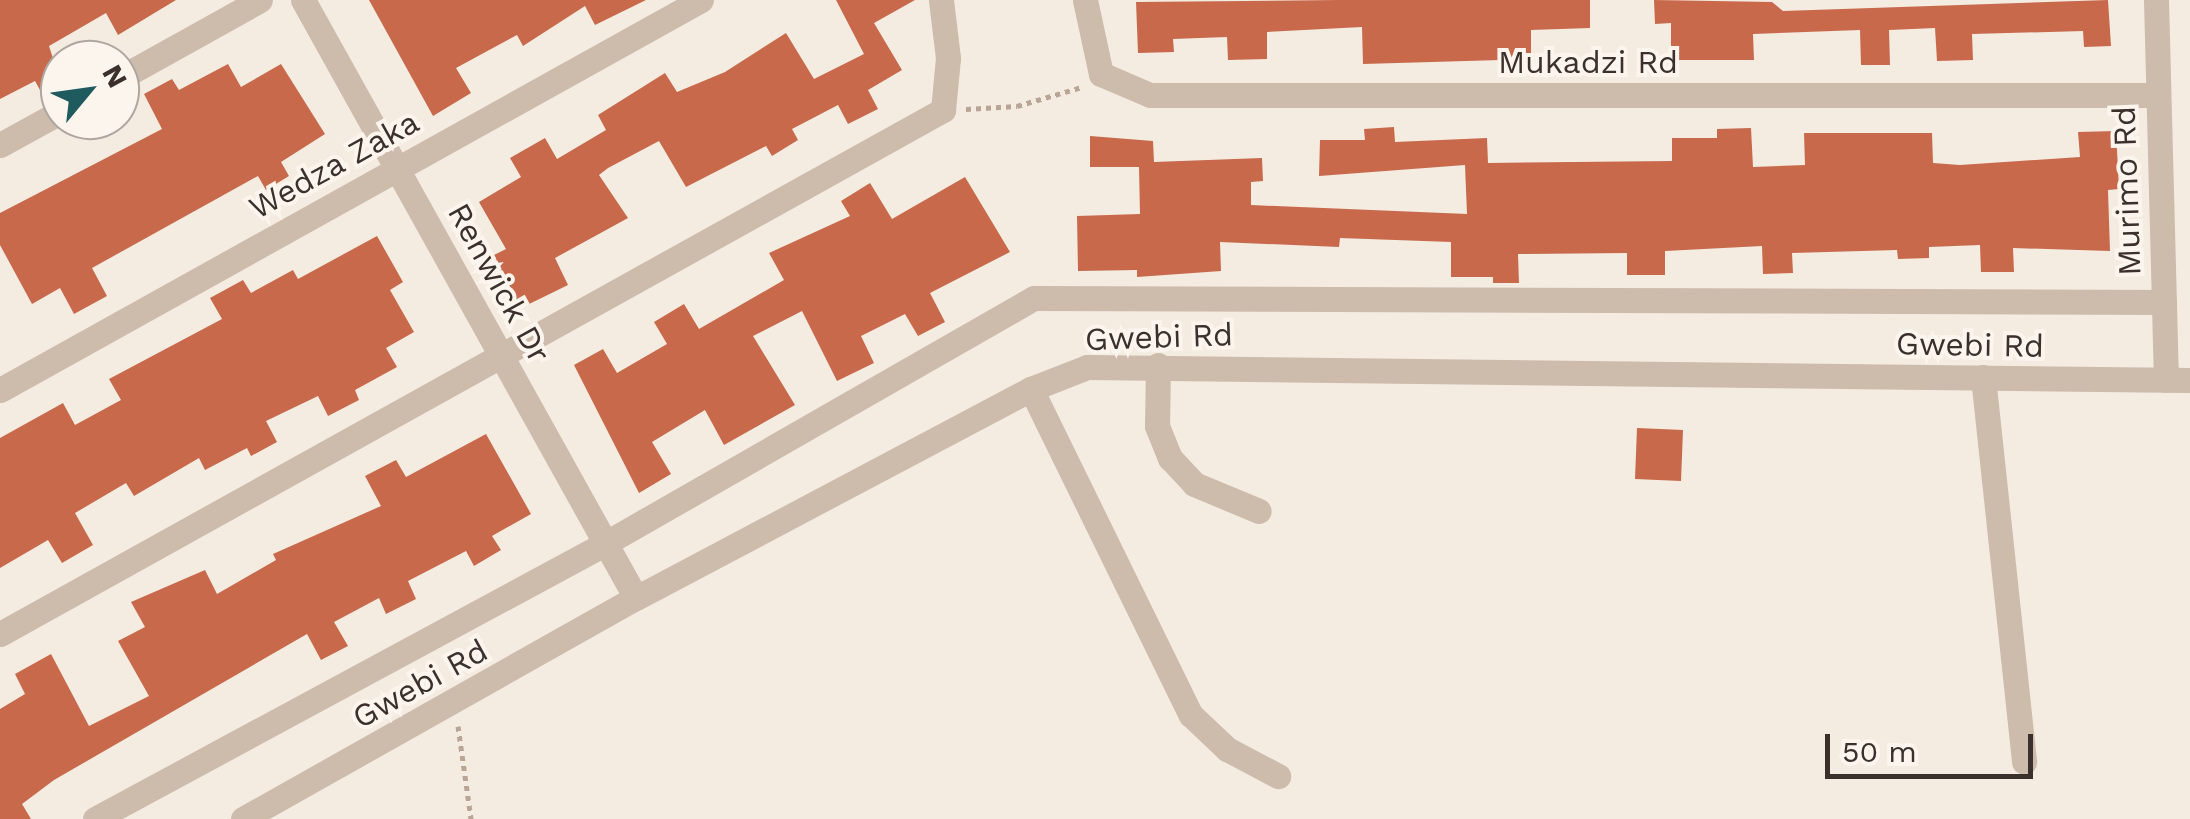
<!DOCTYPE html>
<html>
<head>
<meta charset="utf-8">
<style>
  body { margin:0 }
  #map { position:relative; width:2190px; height:819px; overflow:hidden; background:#f4ebe1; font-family:"Work Sans",sans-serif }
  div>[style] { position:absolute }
  .building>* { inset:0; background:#c8694b }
  .path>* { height:5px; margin-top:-2.5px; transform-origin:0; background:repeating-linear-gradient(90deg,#b9a596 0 5px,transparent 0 10px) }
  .minor>* { height:25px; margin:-12.5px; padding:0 12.5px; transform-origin:12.5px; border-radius:12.5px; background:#cdbbac }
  span { translate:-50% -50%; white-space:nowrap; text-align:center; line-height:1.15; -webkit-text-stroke:8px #fbf5ee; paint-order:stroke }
  .street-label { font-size:32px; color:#3b302b }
  .north { position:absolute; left:40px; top:40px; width:100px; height:100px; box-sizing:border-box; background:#fbf5ee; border:2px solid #aea6a0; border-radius:50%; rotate:61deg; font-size:28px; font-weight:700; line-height:40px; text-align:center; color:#3b302b }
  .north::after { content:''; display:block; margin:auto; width:35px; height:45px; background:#1f5a5e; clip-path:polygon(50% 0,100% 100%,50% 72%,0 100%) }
  .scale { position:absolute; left:1825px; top:734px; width:208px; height:45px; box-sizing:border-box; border:5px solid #3b302b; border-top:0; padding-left:12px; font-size:30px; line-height:35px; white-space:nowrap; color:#3b302b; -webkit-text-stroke:8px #fbf5ee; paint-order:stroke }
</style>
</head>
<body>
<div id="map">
  <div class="building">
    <i style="clip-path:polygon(0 0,176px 0,118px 35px,106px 13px,49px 46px,60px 80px,40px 90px,35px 81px,0 99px)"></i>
    <i style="clip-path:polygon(369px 0,646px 0,595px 25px,585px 6px,523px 46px,517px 35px,456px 68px,471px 93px,433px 116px)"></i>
    <i style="clip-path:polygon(836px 0,915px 0,874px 23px,902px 70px,868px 90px,878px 109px,848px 124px,838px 105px,792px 129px,798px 140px,772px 156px,766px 146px,686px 187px,659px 141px,608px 168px,599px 175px,628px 218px,555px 258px,568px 285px,521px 308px,494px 255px,506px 249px,479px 202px,521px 177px,510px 158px,545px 138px,557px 159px,606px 130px,598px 115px,665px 73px,677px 92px,725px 72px,786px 33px,814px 79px,864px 54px)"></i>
    <i style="clip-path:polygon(1339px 0,1590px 0,1590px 28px,1531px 30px,1531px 59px,1363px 64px,1362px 27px,1267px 32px,1267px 59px,1228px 60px,1227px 37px,1173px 39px,1174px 52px,1138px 53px,1136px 2px)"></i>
    <i style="clip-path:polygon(1654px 0,1772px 2px,1783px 11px,2108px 0,2111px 46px,2084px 47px,2083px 31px,1972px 34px,1973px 60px,1937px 61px,1935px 28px,1889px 30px,1890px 65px,1861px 65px,1860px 30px,1753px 34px,1754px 60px,1671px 60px,1671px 23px,1655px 24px)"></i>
    <i style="clip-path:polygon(228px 64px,241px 87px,281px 64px,325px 134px,281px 162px,289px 176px,266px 190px,258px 176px,92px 268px,107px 296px,74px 314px,60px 288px,32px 304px,0 245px,0 213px,162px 129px,144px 94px,172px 79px,179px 90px)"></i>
    <i style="clip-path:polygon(1394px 127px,1395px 142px,1487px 138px,1488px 163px,1672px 161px,1672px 138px,1717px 138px,1717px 129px,1751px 128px,1753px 167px,1805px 165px,1804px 133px,1932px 133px,1933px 163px,1960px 165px,2080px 157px,2078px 132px,2116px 131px,2119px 189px,2108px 190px,2110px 251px,2013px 248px,2014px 272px,1981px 272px,1980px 245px,1929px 247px,1929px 258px,1898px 259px,1897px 250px,1792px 253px,1793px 273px,1763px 274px,1762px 246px,1665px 251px,1665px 275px,1627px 275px,1627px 253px,1518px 254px,1519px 283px,1493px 283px,1493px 277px,1451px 277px,1451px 242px,1340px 238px,1339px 247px,1220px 242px,1221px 271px,1137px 277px,1137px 270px,1078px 271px,1077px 216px,1140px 214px,1139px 167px,1090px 167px,1090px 136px,1153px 141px,1154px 162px,1262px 158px,1263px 181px,1251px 182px,1251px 205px,1467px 214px,1465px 165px,1319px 176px,1320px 140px,1365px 140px,1364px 129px)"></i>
    <i style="clip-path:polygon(965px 177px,1010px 252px,930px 293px,945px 322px,918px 336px,905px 314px,861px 336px,874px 363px,837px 381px,802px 311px,753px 336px,795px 405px,724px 445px,705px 410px,652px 442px,671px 474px,639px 493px,574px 365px,603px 349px,617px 373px,667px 344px,654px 322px,684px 304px,699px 329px,784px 280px,769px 253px,850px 216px,841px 201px,870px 183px,892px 219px)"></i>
    <i style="clip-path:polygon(377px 236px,403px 282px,390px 290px,414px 332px,386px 348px,397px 367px,355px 390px,359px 400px,328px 416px,318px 396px,266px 421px,277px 442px,251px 456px,247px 448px,205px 470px,199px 458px,134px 496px,126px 483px,75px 513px,93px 545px,62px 563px,48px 540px,0 568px,0 438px,63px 403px,75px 425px,121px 400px,109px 379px,222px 319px,210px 298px,243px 280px,251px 293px,293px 270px,298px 279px)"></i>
    <i style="clip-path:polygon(1637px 428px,1683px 430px,1681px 481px,1635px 479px)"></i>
    <i style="clip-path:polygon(486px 434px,531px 514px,492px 536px,501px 550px,474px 566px,466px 551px,408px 581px,416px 599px,386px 614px,379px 598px,334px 622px,348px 646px,321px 660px,307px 634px,54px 780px,22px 804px,31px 819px,0 819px,0 709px,25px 694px,15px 674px,51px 654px,89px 726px,149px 696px,118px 641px,145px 627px,131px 602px,205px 570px,217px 594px,276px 560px,273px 554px,381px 506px,365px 476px,396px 460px,406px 477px)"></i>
  </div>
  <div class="path">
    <i style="left:966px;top:109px;width:51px;rotate:-3.4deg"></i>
    <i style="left:1017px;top:106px;width:68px;rotate:-16.3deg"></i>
    <i style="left:458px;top:726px;width:94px;rotate:82deg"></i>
  </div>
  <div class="minor">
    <i style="left:303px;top:0;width:684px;rotate:60.89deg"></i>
    <i style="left:1085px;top:0;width:76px;rotate:77.8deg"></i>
    <i style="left:1101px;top:74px;width:53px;rotate:23.2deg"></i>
    <i style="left:1150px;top:95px;width:1005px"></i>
    <i style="left:2156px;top:0;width:380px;rotate:88.5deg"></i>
    <i style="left:120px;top:78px;width:160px;rotate:-29.1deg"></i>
    <i style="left:0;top:145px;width:68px;rotate:-28.8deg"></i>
    <i style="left:1158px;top:365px;width:61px;rotate:90.9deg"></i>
    <i style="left:1157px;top:426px;width:35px;rotate:68deg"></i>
    <i style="left:1170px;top:458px;width:35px;rotate:47deg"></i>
    <i style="left:1194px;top:484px;width:70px;rotate:22.6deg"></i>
    <i style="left:1983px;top:377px;width:387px;rotate:83.9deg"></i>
    <i style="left:1031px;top:389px;width:363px;rotate:63.9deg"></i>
    <i style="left:1191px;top:715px;width:50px;rotate:43.4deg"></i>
    <i style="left:1227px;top:749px;width:58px;rotate:27.9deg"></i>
    <i style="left:0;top:390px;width:802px;rotate:-29.09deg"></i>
    <i style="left:0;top:634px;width:1079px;rotate:-29.06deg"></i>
    <i style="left:943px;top:110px;width:52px;rotate:-84.5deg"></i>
    <i style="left:948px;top:58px;width:58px;rotate:-96.9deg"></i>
    <i style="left:95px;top:819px;width:581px;rotate:-28.37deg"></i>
    <i style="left:606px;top:543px;width:493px;rotate:-29.8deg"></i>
    <i style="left:1034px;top:298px;width:1130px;rotate:0.2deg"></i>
    <i style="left:243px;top:819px;width:451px;rotate:-29.4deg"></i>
    <i style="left:636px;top:598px;width:447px;rotate:-27.9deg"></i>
    <i style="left:1031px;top:389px;width:60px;rotate:-21.4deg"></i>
    <i style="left:1087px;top:367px;width:1103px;rotate:0.68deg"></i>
  </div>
  <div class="street-label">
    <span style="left:1588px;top:62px">Mukadzi Rd</span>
    <span style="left:334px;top:165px;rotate:-29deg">Wedza Zaka</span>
    <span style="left:2127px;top:191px;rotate:-92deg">Murimo Rd</span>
    <span style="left:499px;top:283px;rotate:61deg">Renwick Dr</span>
    <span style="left:1159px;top:337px;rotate:-2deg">Gwebi Rd</span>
    <span style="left:1970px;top:345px;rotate:1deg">Gwebi Rd</span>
    <span style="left:420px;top:684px;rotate:-29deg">Gwebi Rd</span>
  </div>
  <div class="north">N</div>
  <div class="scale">50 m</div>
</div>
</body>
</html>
